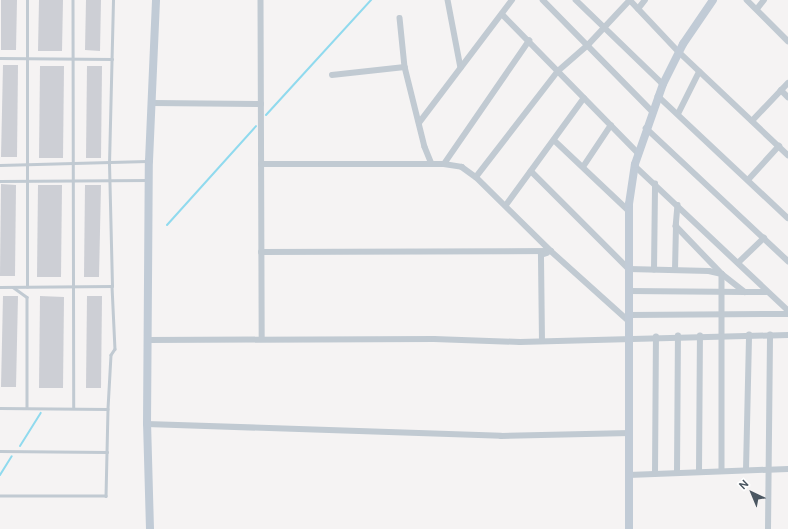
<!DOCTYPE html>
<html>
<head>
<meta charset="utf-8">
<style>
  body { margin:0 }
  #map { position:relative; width:788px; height:529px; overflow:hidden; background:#f5f3f3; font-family:"DM Sans",sans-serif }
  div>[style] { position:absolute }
  .stream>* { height:2px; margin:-1px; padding:0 1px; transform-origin:1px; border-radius:1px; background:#90daee }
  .building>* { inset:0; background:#cdcfd5 }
  .lane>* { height:2.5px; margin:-1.25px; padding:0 1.25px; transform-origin:1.25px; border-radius:1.25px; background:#c1cad2 }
  .street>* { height:5.5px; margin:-2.75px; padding:0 2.75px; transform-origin:2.75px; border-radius:2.75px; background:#c1cad2 }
  .secondary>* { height:8px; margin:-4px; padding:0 4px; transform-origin:4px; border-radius:4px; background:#c1cbd6 }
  span { translate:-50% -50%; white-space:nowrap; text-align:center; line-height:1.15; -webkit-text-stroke:3.5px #fff; paint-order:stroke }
  .north { position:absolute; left:732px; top:473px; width:40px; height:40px; -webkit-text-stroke:3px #fff; paint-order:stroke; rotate:316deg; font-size:11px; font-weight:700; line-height:16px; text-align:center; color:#4a5661 }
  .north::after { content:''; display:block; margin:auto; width:14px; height:18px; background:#4a5661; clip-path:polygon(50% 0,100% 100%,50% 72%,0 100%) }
</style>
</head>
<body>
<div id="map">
  <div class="stream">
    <i style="left:266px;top:115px;width:156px;rotate:-47.6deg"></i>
    <i style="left:167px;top:225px;width:133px;rotate:-48deg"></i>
    <i style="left:20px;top:446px;width:39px;rotate:-58deg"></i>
    <i style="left:0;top:475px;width:22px;rotate:-58deg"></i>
  </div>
  <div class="building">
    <i style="clip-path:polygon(1px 0,17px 0,16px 50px,1px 50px)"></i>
    <i style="clip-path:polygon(39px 0,63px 0,62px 51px,38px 51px)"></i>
    <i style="clip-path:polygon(86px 0,101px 0,100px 51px,85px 50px)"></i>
    <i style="clip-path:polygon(3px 65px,18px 65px,17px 157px,1px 157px)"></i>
    <i style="clip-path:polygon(40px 66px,64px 66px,63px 158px,39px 158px)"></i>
    <i style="clip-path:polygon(87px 66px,102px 66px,101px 158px,86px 158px)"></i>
    <i style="clip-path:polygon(1px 184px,16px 185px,15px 276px,0 276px)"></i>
    <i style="clip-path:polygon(38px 185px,62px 185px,61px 277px,37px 277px)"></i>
    <i style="clip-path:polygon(85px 185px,101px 185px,99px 277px,84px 277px)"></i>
    <i style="clip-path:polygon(3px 296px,18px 296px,16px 387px,1px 387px)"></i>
    <i style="clip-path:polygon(40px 296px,64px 297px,63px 388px,39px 388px)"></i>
    <i style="clip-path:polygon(87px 296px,102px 296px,101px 388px,86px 388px)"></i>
  </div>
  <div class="lane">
    <i style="left:73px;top:0;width:408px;rotate:89.9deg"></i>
    <i style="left:0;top:58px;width:112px;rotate:0.5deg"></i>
    <i style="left:0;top:165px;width:147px;rotate:-1.6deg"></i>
    <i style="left:0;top:181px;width:148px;rotate:-0.4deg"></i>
    <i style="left:112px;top:286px;width:122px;rotate:-91.4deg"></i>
    <i style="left:109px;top:164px;width:164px;rotate:-88.6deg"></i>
    <i style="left:0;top:287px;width:112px;rotate:-0.5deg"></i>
    <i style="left:112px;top:286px;width:63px;rotate:87.3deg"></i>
    <i style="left:115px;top:349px;width:7px;rotate:124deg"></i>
    <i style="left:111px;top:355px;width:54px;rotate:93.2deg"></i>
    <i style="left:108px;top:409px;width:87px;rotate:91.3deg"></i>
    <i style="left:106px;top:496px;width:106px;rotate:180deg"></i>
    <i style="left:13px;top:287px;width:17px;rotate:36deg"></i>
    <i style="left:27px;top:297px;width:111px;rotate:90deg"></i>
    <i style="left:27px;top:287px;width:287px;rotate:-90deg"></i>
    <i style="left:0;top:408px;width:107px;rotate:0.5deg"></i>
    <i style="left:0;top:451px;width:107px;rotate:0.5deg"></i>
  </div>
  <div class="street">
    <i style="left:261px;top:0;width:339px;rotate:89.8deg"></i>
    <i style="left:448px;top:0;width:69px;rotate:79.2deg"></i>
    <i style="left:543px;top:0;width:156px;rotate:45.5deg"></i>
    <i style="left:576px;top:0;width:121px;rotate:44deg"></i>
    <i style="left:630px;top:0;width:71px;rotate:46.7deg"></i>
    <i style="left:679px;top:52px;width:150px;rotate:43.4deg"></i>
    <i style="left:747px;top:0;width:58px;rotate:45deg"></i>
    <i style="left:638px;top:9px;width:11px;rotate:-52deg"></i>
    <i style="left:757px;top:9px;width:11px;rotate:-52deg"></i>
    <i style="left:502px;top:14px;width:194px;rotate:45.6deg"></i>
    <i style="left:400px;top:18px;width:49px;rotate:84.2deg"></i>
    <i style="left:405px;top:67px;width:82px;rotate:76deg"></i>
    <i style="left:425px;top:147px;width:18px;rotate:68deg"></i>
    <i style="left:332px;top:75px;width:73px;rotate:-6.3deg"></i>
    <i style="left:781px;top:90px;width:10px;rotate:45deg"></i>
    <i style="left:658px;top:96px;width:178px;rotate:43.2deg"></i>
    <i style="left:153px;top:103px;width:108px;rotate:0.5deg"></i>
    <i style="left:678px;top:114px;width:47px;rotate:-63.4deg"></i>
    <i style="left:752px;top:121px;width:52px;rotate:-46.5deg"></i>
    <i style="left:419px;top:123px;width:154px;rotate:-52.9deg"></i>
    <i style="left:646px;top:128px;width:195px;rotate:43.1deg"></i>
    <i style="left:554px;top:140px;width:103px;rotate:43.4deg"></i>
    <i style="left:261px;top:164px;width:183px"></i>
    <i style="left:444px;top:164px;width:18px;rotate:9deg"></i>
    <i style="left:462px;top:167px;width:17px;rotate:36deg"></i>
    <i style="left:476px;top:177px;width:105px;rotate:44.6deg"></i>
    <i style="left:551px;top:251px;width:105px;rotate:41.9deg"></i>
    <i style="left:444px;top:164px;width:150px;rotate:-55.4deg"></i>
    <i style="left:635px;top:166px;width:210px;rotate:43.3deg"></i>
    <i style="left:583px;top:167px;width:50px;rotate:-56.3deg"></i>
    <i style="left:531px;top:171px;width:139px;rotate:45deg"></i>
    <i style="left:629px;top:269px;width:80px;rotate:1.4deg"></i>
    <i style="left:709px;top:271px;width:13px;rotate:13deg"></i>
    <i style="left:722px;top:274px;width:29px;rotate:38deg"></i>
    <i style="left:745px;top:292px;width:21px"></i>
    <i style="left:476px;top:177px;width:134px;rotate:-52.3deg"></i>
    <i style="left:558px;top:71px;width:40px;rotate:-41deg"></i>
    <i style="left:588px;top:45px;width:62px;rotate:-47deg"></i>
    <i style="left:748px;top:180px;width:46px;rotate:-47.6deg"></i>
    <i style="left:506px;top:205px;width:132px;rotate:-53.9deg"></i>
    <i style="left:678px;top:205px;width:21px;rotate:95deg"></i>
    <i style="left:676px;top:226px;width:66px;rotate:46.2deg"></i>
    <i style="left:722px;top:274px;width:197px;rotate:90deg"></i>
    <i style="left:261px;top:252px;width:290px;rotate:-0.2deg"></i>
    <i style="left:738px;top:263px;width:36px;rotate:-44deg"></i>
    <i style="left:654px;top:270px;width:86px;rotate:-89.3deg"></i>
    <i style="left:675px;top:270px;width:44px;rotate:-88.7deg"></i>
    <i style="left:629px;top:291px;width:116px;rotate:0.5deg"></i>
    <i style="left:629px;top:315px;width:159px;rotate:-0.4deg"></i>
    <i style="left:148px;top:340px;width:286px;rotate:-0.2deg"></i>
    <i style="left:434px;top:339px;width:86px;rotate:2deg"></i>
    <i style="left:520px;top:342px;width:268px;rotate:-1.5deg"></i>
    <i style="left:542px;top:341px;width:86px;rotate:-90.7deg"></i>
    <i style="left:541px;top:255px;width:6px;rotate:-18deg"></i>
    <i style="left:147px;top:424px;width:354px;rotate:1.9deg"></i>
    <i style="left:501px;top:436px;width:129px;rotate:-1.3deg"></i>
    <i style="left:746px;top:470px;width:135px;rotate:-88.7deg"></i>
    <i style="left:699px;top:472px;width:136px;rotate:-89.6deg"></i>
    <i style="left:677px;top:473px;width:137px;rotate:-89.6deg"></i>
    <i style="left:655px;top:474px;width:137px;rotate:-89.6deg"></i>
    <i style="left:629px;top:475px;width:159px;rotate:-2.2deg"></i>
    <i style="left:768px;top:529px;width:194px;rotate:-89.4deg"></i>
  </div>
  <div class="secondary">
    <i style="left:150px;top:529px;width:105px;rotate:-91.6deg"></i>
    <i style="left:147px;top:424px;width:263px;rotate:-89.6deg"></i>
    <i style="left:149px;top:161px;width:161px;rotate:-87.5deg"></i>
    <i style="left:629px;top:529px;width:325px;rotate:-90deg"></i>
    <i style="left:629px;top:204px;width:40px;rotate:-81.5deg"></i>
    <i style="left:635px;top:164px;width:85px;rotate:-70.7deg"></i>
    <i style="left:663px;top:84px;width:45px;rotate:-63.4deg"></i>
    <i style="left:683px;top:44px;width:53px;rotate:-55.7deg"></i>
  </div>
  <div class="north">N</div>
</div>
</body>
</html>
